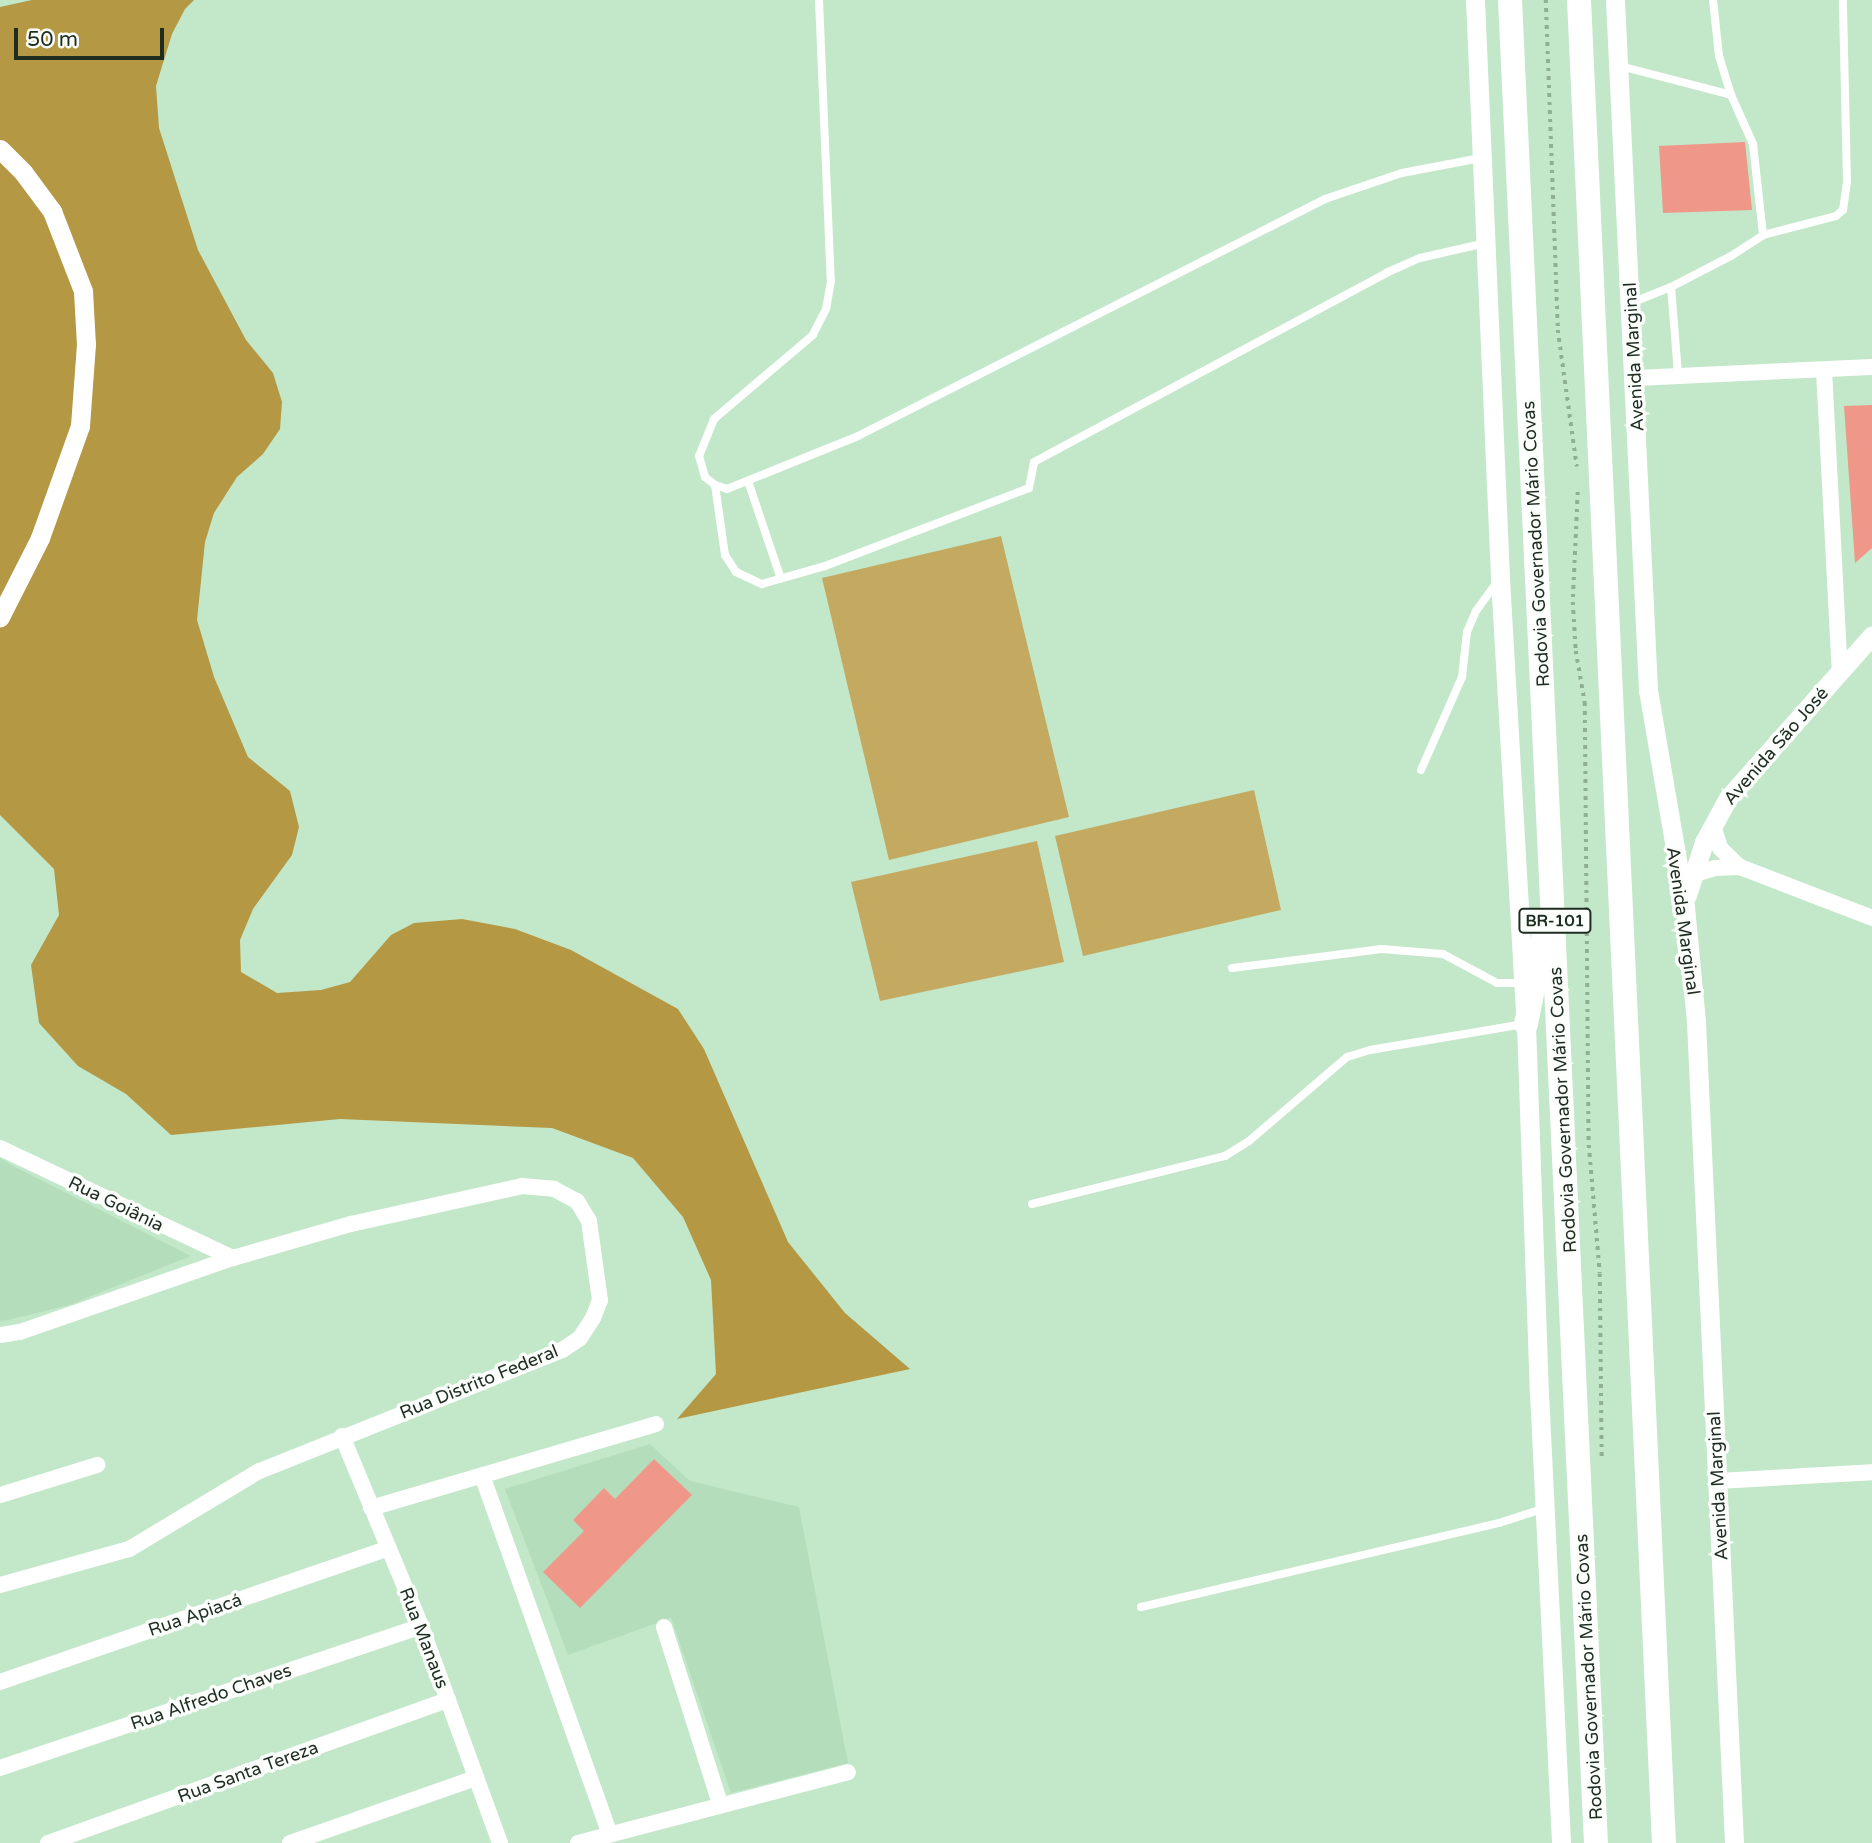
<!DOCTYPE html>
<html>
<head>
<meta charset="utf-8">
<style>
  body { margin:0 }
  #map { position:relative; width:1872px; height:1843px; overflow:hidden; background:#c3e7c9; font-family:"Varela Round",sans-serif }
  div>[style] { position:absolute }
  .built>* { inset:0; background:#b4debb }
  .green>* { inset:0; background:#c4a960 }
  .forest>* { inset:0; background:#b59843 }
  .building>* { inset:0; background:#ef9788 }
  .path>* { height:3.5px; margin-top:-1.75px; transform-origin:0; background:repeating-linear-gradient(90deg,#90ad95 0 3.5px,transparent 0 8.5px) }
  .service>* { height:8px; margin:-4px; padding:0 4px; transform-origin:4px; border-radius:4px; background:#fff }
  .minor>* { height:16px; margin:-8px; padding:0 8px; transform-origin:8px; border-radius:8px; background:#fff }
  .tertiary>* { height:19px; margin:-9.5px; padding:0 9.5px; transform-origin:9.5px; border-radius:9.5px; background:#fff }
  .primary>* { height:24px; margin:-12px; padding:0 12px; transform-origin:12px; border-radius:12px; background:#fff }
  span { translate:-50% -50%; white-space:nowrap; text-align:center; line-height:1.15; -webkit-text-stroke:7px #fbfefb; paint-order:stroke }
  .shield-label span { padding:2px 5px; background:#fbfefb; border:2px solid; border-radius:5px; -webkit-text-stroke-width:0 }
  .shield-label { font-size:16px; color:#1f2d21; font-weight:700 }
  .street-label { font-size:18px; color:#1f2d21 }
  .scale { position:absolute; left:14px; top:28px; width:150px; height:32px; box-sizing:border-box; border:4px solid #1f2d21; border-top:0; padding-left:9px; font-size:21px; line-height:24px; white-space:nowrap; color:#1f2d21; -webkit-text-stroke:5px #fbfefb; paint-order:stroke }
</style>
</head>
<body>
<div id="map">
  <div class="built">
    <i style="clip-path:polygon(0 1158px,13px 1166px,191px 1256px,69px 1305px,0 1322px)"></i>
    <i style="clip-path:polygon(650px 1444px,690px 1481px,799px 1507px,848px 1763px,731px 1793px,671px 1618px,568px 1655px,505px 1489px)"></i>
  </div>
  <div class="green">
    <i style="clip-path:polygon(1001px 536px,1069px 817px,889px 860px,822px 578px)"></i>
    <i style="clip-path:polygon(1254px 790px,1281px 910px,1083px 956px,1055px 836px)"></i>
    <i style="clip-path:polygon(1037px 841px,1064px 962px,880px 1001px,851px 882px)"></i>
  </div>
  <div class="forest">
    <i style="clip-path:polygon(32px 0,194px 0,185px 9px,172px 34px,156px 86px,159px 128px,198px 250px,246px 340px,273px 373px,282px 402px,280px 429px,263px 454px,237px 477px,214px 513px,205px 542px,197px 620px,214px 677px,248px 757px,290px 791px,299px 827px,292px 855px,253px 909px,240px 940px,241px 972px,277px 993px,321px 990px,350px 982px,391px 935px,414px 923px,462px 919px,515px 929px,571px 950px,678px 1009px,704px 1049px,788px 1242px,845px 1313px,910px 1369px,677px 1419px,716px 1374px,711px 1280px,683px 1217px,633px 1158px,552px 1128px,340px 1119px,171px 1135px,126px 1094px,78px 1066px,39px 1023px,31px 965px,59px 915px,54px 869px,0 815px,0 7px)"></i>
  </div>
  <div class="building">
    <i style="clip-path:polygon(1745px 142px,1752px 210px,1663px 213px,1659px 146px)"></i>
    <i style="clip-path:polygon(1872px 405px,1872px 548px,1855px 563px,1844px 406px)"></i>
    <i style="clip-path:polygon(654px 1459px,692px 1495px,580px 1608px,543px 1572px,584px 1531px,573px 1520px,604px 1488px,615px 1499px)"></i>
  </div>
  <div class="path">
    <i style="left:1546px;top:0;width:330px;rotate:87.9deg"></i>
    <i style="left:1558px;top:330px;width:138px;rotate:82.1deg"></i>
    <i style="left:1578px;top:492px;width:110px;rotate:92.6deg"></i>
    <i style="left:1573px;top:602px;width:49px;rotate:86.5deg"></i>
    <i style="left:1576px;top:651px;width:53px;rotate:80.2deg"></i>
    <i style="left:1585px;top:703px;width:442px;rotate:89.5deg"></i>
    <i style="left:1589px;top:1145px;width:129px;rotate:85.1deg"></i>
    <i style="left:1600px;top:1274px;width:186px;rotate:89.4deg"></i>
  </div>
  <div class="service">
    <i style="left:819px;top:0;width:281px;rotate:87.6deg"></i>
    <i style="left:831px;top:281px;width:28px;rotate:100deg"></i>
    <i style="left:826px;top:309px;width:29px;rotate:117deg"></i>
    <i style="left:813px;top:335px;width:130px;rotate:139.7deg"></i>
    <i style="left:714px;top:419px;width:40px;rotate:112deg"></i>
    <i style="left:699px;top:456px;width:22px;rotate:74deg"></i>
    <i style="left:705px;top:477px;width:13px;rotate:39deg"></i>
    <i style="left:715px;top:485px;width:13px;rotate:18deg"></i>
    <i style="left:727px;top:489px;width:141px;rotate:-22deg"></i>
    <i style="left:858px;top:436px;width:524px;rotate:-26.91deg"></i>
    <i style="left:1325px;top:199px;width:81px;rotate:-18.7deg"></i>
    <i style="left:1402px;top:173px;width:80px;rotate:-10.8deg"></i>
    <i style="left:1713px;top:0;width:56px;rotate:83.9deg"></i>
    <i style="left:1719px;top:56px;width:41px;rotate:72.9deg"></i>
    <i style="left:1731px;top:95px;width:54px;rotate:65.8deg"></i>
    <i style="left:1753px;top:144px;width:92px;rotate:83.7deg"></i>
    <i style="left:1763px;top:235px;width:75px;rotate:-14.6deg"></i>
    <i style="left:1836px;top:216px;width:9px;rotate:-41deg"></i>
    <i style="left:1843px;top:210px;width:28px;rotate:-82deg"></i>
    <i style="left:1847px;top:182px;width:182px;rotate:-91.3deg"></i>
    <i style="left:1620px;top:66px;width:115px;rotate:14.6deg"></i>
    <i style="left:1671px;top:287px;width:87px;rotate:85.4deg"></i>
    <i style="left:1631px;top:303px;width:43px;rotate:-21.8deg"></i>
    <i style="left:1671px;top:287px;width:68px;rotate:-27.3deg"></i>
    <i style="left:1731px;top:256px;width:38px;rotate:-33deg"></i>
    <i style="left:748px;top:481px;width:103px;rotate:71.4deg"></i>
    <i style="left:715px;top:485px;width:71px;rotate:81.9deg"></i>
    <i style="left:725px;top:555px;width:20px;rotate:57deg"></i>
    <i style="left:736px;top:572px;width:29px;rotate:25deg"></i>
    <i style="left:762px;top:584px;width:66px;rotate:-15.9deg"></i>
    <i style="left:825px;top:566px;width:218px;rotate:-20.9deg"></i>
    <i style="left:1029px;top:488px;width:26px;rotate:-79deg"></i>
    <i style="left:1034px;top:462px;width:400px;rotate:-28.2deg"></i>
    <i style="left:1386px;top:273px;width:37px;rotate:-24deg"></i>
    <i style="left:1420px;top:258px;width:68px;rotate:-12.8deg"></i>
    <i style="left:1421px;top:770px;width:102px;rotate:-66.2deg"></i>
    <i style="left:1462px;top:677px;width:45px;rotate:-83.7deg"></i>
    <i style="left:1467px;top:632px;width:23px;rotate:-67deg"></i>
    <i style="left:1476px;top:611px;width:34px;rotate:-54deg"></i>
    <i style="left:1232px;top:968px;width:151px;rotate:-7.2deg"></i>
    <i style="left:1382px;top:949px;width:61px;rotate:4.7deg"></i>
    <i style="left:1443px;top:954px;width:61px;rotate:28.2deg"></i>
    <i style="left:1497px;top:983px;width:27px"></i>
    <i style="left:1032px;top:1204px;width:199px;rotate:-14deg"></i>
    <i style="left:1225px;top:1156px;width:28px;rotate:-32deg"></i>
    <i style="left:1249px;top:1141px;width:129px;rotate:-40.6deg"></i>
    <i style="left:1347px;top:1057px;width:24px;rotate:-17deg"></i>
    <i style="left:1370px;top:1050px;width:156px;rotate:-9.6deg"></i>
    <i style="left:1141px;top:1607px;width:368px;rotate:-13.2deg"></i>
    <i style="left:1499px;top:1523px;width:45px;rotate:-18deg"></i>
  </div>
  <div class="minor">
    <i style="left:1824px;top:370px;width:301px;rotate:87deg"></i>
    <i style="left:1636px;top:378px;width:236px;rotate:-2.7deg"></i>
    <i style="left:1713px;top:826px;width:23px;rotate:72deg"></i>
    <i style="left:1720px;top:848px;width:28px;rotate:44deg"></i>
    <i style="left:1740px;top:867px;width:142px;rotate:21.1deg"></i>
    <i style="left:1691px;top:875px;width:25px;rotate:-16deg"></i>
    <i style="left:1715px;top:868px;width:25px;rotate:-2deg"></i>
    <i style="left:0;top:1148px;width:258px;rotate:25.3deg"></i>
    <i style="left:0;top:1335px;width:20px;rotate:-9deg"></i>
    <i style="left:20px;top:1332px;width:225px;rotate:-19.2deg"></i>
    <i style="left:233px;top:1258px;width:123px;rotate:-16.1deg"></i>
    <i style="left:351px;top:1224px;width:175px;rotate:-12.5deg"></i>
    <i style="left:522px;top:1186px;width:32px;rotate:5deg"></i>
    <i style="left:554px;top:1189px;width:26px;rotate:28deg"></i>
    <i style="left:577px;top:1201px;width:23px;rotate:59deg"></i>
    <i style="left:589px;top:1221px;width:80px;rotate:82.1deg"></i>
    <i style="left:600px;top:1300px;width:19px;rotate:111deg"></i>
    <i style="left:593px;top:1318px;width:24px;rotate:123deg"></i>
    <i style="left:580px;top:1338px;width:22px;rotate:146deg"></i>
    <i style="left:562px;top:1350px;width:326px;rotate:158.2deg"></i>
    <i style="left:259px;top:1471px;width:152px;rotate:149deg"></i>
    <i style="left:129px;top:1549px;width:134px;rotate:164.4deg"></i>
    <i style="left:342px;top:1436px;width:206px;rotate:67.4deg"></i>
    <i style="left:421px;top:1626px;width:231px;rotate:70deg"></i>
    <i style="left:483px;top:1478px;width:378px;rotate:70.4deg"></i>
    <i style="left:1718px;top:1481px;width:154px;rotate:-3.3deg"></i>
    <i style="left:0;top:1495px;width:102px;rotate:-17.2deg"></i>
    <i style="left:371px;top:1508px;width:297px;rotate:-16.4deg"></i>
    <i style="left:664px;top:1627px;width:186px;rotate:72.4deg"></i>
    <i style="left:0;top:1682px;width:411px;rotate:-19deg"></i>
    <i style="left:0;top:1768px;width:444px;rotate:-18.6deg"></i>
    <i style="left:48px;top:1843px;width:425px;rotate:-19.7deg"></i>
    <i style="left:290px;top:1843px;width:197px;rotate:-19.3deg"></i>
    <i style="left:578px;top:1843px;width:279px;rotate:-14.7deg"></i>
  </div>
  <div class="tertiary">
    <i style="left:1475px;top:0;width:579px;rotate:87.52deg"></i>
    <i style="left:1500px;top:578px;width:447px;rotate:86.7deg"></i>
    <i style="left:1526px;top:1024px;width:368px;rotate:88deg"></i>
    <i style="left:1539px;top:1392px;width:452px;rotate:87.2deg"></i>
    <i style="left:1615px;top:0;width:691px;rotate:87.26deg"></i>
    <i style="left:1648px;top:690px;width:220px;rotate:80.3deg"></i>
    <i style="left:1685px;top:907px;width:116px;rotate:84.5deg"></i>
    <i style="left:1696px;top:1022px;width:822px;rotate:87.35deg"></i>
    <i style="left:0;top:149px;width:33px;rotate:45deg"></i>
    <i style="left:23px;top:172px;width:49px;rotate:53.4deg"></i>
    <i style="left:52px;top:211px;width:86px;rotate:68.8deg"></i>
    <i style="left:83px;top:291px;width:53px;rotate:86.8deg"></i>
    <i style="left:86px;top:344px;width:82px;rotate:94.2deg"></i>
    <i style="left:80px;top:426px;width:119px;rotate:109.7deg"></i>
    <i style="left:40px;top:538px;width:89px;rotate:116.9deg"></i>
    <i style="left:1687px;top:895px;width:56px;rotate:-72.2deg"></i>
    <i style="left:1704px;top:842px;width:50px;rotate:-61.4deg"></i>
    <i style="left:1728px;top:798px;width:217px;rotate:-48.5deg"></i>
  </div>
  <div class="primary">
    <i style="left:1510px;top:0;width:1845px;rotate:87.33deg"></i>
    <i style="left:1579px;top:0;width:1845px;rotate:87.36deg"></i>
    <i style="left:1526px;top:1024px;width:103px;rotate:-78.8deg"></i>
  </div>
  <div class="shield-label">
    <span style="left:1555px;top:921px">BR-101</span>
  </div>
  <div class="street-label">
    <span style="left:1634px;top:357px;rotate:-93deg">Avenida Marginal</span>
    <span style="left:1536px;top:544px;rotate:-93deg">Rodovia Governador Mário Covas</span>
    <span style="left:1776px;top:746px;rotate:-49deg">Avenida São José</span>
    <span style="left:1683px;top:921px;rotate:82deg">Avenida Marginal</span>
    <span style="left:1563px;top:1110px;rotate:-93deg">Rodovia Governador Mário Covas</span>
    <span style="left:116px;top:1204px;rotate:26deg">Rua Goiânia</span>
    <span style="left:479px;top:1382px;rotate:-22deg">Rua Distrito Federal</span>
    <span style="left:1718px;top:1486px;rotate:-93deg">Avenida Marginal</span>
    <span style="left:195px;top:1615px;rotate:-19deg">Rua Apiacá</span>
    <span style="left:424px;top:1638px;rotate:69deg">Rua Manaus</span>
    <span style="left:1589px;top:1677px;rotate:-93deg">Rodovia Governador Mário Covas</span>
    <span style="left:211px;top:1697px;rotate:-19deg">Rua Alfredo Chaves</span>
    <span style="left:248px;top:1772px;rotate:-20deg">Rua Santa Tereza</span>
  </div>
  <div class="scale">50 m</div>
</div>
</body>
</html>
